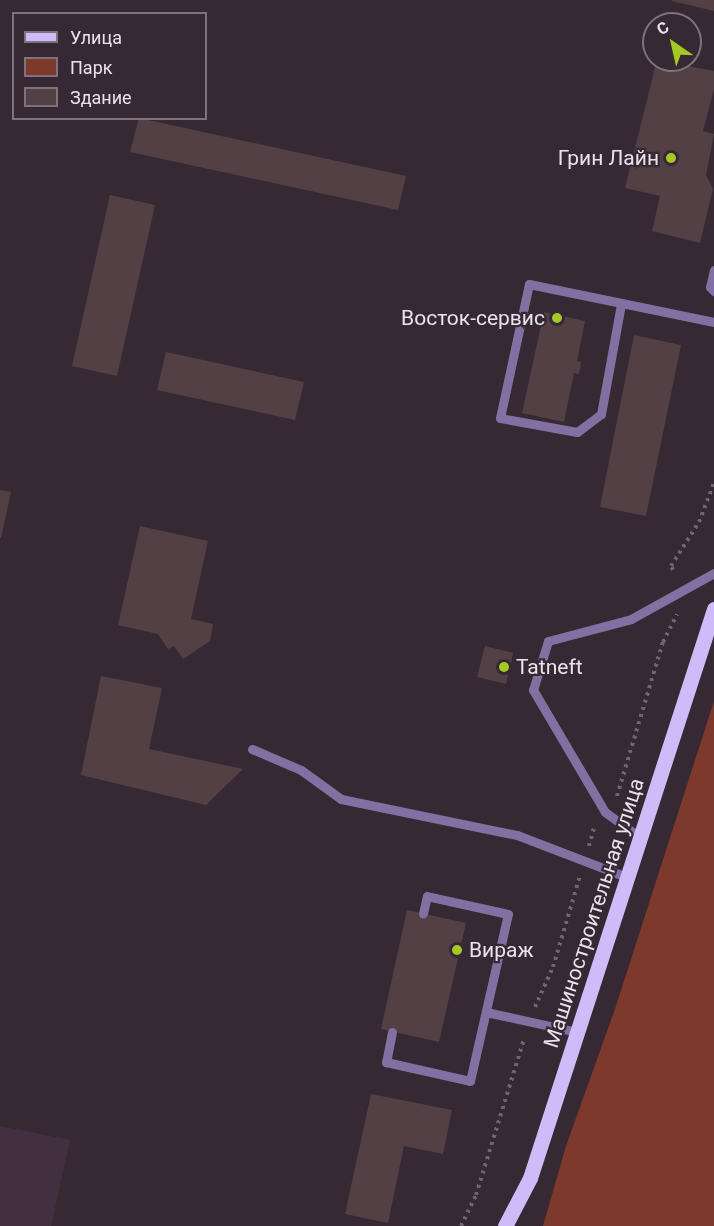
<!DOCTYPE html>
<html>
<head>
<meta charset="utf-8">
<style>
  body { margin:0 }
  #map { position:relative; width:714px; height:1226px; overflow:hidden; background:#362934; font-family:Roboto,sans-serif }
  div>[style] { position:absolute }
  .built>* { inset:0; background:#423040 }
  .green>* { inset:0; background:#7e392d }
  .building>* { inset:0; background:#534045 }
  .path>* { height:4px; margin-top:-2px; transform-origin:0; background:repeating-linear-gradient(90deg,#70656f 0 3px,transparent 0 7.5px) }
  .service>* { height:9px; margin:-4.5px; padding:0 4.5px; transform-origin:4.5px; border-radius:4.5px; background:#8270a2 }
  .primary>* { height:15px; margin:-7.5px; padding:0 7.5px; transform-origin:7.5px; border-radius:7.5px; background:#d0bbf8 }
  .dots>* { width:16px; height:16px; translate:-50% -50%; box-sizing:border-box; border:3px solid #362934; border-radius:50% }
  span { translate:-50% -50%; white-space:nowrap; text-align:center; line-height:1.15; -webkit-text-stroke:4.5px #362934; paint-order:stroke }
  .poi-label { font-size:21px; color:#ebe3ea }
  .right { translate:-100% -50%; text-align:right }
  .left { translate:0 -50%; text-align:left }
  .street-label { font-size:21px; color:#ebe3ea }
  .legend { position:absolute; left:12px; top:12px; width:195px; height:108px; box-sizing:border-box; background:#362934; border:2px solid #7e737d; margin:0; padding:8px 10px; list-style:none; font-size:18px; color:#ebe3ea }
  .legend li { display:flex; align-items:center; gap:12px; height:30px }
  .legend b { width:30px; border:2px solid #7e737d }
  .north { position:absolute; left:642px; top:12px; width:60px; height:60px; box-sizing:border-box; background:#362934; border:2px solid #7e737d; border-radius:50%; rotate:326deg; font-size:16px; font-weight:700; line-height:24px; text-align:center; color:#ebe3ea }
  .north::after { content:''; display:block; margin:auto; width:21px; height:27px; background:#a5c823; clip-path:polygon(50% 0,100% 100%,50% 72%,0 100%) }
</style>
</head>
<body>
<div id="map">
  <div class="built">
    <i style="clip-path:polygon(0 1126px,70px 1140px,51px 1226px,0 1226px)"></i>
  </div>
  <div class="green">
    <i style="clip-path:polygon(714px 701px,714px 1226px,543px 1226px,566px 1146px,615px 1009px)"></i>
  </div>
  <div class="building">
    <i style="clip-path:polygon(714px 0,714px 11px,672px 1px,672px 0)"></i>
    <i style="clip-path:polygon(657px 60px,714px 71px,714px 89px,703px 131px,714px 134px,706px 175px,713px 189px,700px 243px,652px 231px,660px 196px,625px 188px)"></i>
    <i style="clip-path:polygon(139px 118px,406px 176px,398px 210px,130px 152px)"></i>
    <i style="clip-path:polygon(110px 195px,155px 205px,117px 376px,72px 366px)"></i>
    <i style="clip-path:polygon(544px 312px,585px 321px,577px 361px,581px 362px,579px 374px,574px 373px,564px 422px,522px 413px)"></i>
    <i style="clip-path:polygon(634px 335px,681px 345px,646px 516px,600px 507px)"></i>
    <i style="clip-path:polygon(166px 352px,304px 382px,295px 420px,157px 390px)"></i>
    <i style="clip-path:polygon(0 490px,11px 492px,1px 538px,0 538px)"></i>
    <i style="clip-path:polygon(140px 526px,208px 541px,191px 619px,213px 624px,210px 641px,183px 659px,174px 646px,168px 649px,158px 634px,118px 625px)"></i>
    <i style="clip-path:polygon(485px 646px,513px 653px,506px 684px,477px 677px)"></i>
    <i style="clip-path:polygon(101px 676px,162px 688px,149px 749px,243px 769px,206px 805px,81px 775px)"></i>
    <i style="clip-path:polygon(407px 910px,466px 923px,439px 1042px,381px 1029px)"></i>
    <i style="clip-path:polygon(371px 1094px,452px 1110px,443px 1154px,404px 1146px,388px 1223px,345px 1214px)"></i>
  </div>
  <div class="path">
    <i style="left:673px;top:570px;width:4px;rotate:-117deg"></i>
    <i style="left:671px;top:566px;width:52px;rotate:-57.5deg"></i>
    <i style="left:699px;top:522px;width:42px;rotate:-69deg"></i>
    <i style="left:617px;top:796px;width:161px;rotate:-73.4deg"></i>
    <i style="left:663px;top:642px;width:31px;rotate:-63deg"></i>
    <i style="left:589px;top:846px;width:20px;rotate:-75deg"></i>
    <i style="left:535px;top:1007px;width:44px;rotate:-65.8deg"></i>
    <i style="left:553px;top:967px;width:95px;rotate:-73.5deg"></i>
    <i style="left:461px;top:1226px;width:34px;rotate:-64deg"></i>
    <i style="left:476px;top:1195px;width:163px;rotate:-72.9deg"></i>
  </div>
  <div class="service">
    <i style="left:714px;top:270px;width:17px;rotate:103deg"></i>
    <i style="left:710px;top:287px;width:6px;rotate:45deg"></i>
    <i style="left:621px;top:304px;width:112px;rotate:100.3deg"></i>
    <i style="left:601px;top:414px;width:30px;rotate:143deg"></i>
    <i style="left:577px;top:432px;width:78px;rotate:-169.7deg"></i>
    <i style="left:500px;top:418px;width:137px;rotate:-77.8deg"></i>
    <i style="left:529px;top:284px;width:189px;rotate:11.6deg"></i>
    <i style="left:252px;top:749px;width:53px;rotate:23.2deg"></i>
    <i style="left:301px;top:770px;width:49px;rotate:35.9deg"></i>
    <i style="left:341px;top:799px;width:180px;rotate:11.6deg"></i>
    <i style="left:517px;top:835px;width:120px;rotate:21deg"></i>
    <i style="left:642px;top:839px;width:46px;rotate:-143.9deg"></i>
    <i style="left:605px;top:812px;width:142px;rotate:-120.5deg"></i>
    <i style="left:533px;top:690px;width:51px;rotate:-73deg"></i>
    <i style="left:548px;top:641px;width:86px;rotate:-14.8deg"></i>
    <i style="left:631px;top:619px;width:95px;rotate:-29deg"></i>
    <i style="left:486px;top:1012px;width:93px;rotate:12.4deg"></i>
    <i style="left:392px;top:1032px;width:31px;rotate:101deg"></i>
    <i style="left:386px;top:1062px;width:86px;rotate:12.7deg"></i>
    <i style="left:470px;top:1081px;width:171px;rotate:-77.2deg"></i>
    <i style="left:508px;top:914px;width:83px;rotate:-167.5deg"></i>
    <i style="left:427px;top:896px;width:18px;rotate:103deg"></i>
  </div>
  <div class="primary">
    <i style="left:505px;top:1226px;width:54px;rotate:-62.5deg"></i>
    <i style="left:530px;top:1178px;width:598px;rotate:-72.08deg"></i>
  </div>
  <div class="dots">
    <i style="left:671px;top:158px;background:#a5c823"></i>
    <i style="left:557px;top:318px;background:#a5c823"></i>
    <i style="left:504px;top:667px;background:#a5c823"></i>
    <i style="left:457px;top:950px;background:#a5c823"></i>
  </div>
  <div class="poi-label">
    <span class="right" style="left:659px;top:158px">Грин Лайн</span>
    <span class="right" style="left:545px;top:318px">Восток-сервис</span>
    <span class="left" style="left:516px;top:667px">Tatneft</span>
    <span class="left" style="left:469px;top:950px">Вираж</span>
  </div>
  <div class="street-label">
    <span style="left:594px;top:913px;rotate:-72deg">Машиностроительная улица</span>
  </div>
  <ul class="legend">
  <li><b style="height:8px;background:#d0bbf8"></b>Улица</li>
  <li><b style="height:16px;background:#7e392d"></b>Парк</li>
  <li><b style="height:16px;background:#534045"></b>Здание</li>
  </ul>
  <div class="north">С</div>
</div>
</body>
</html>
